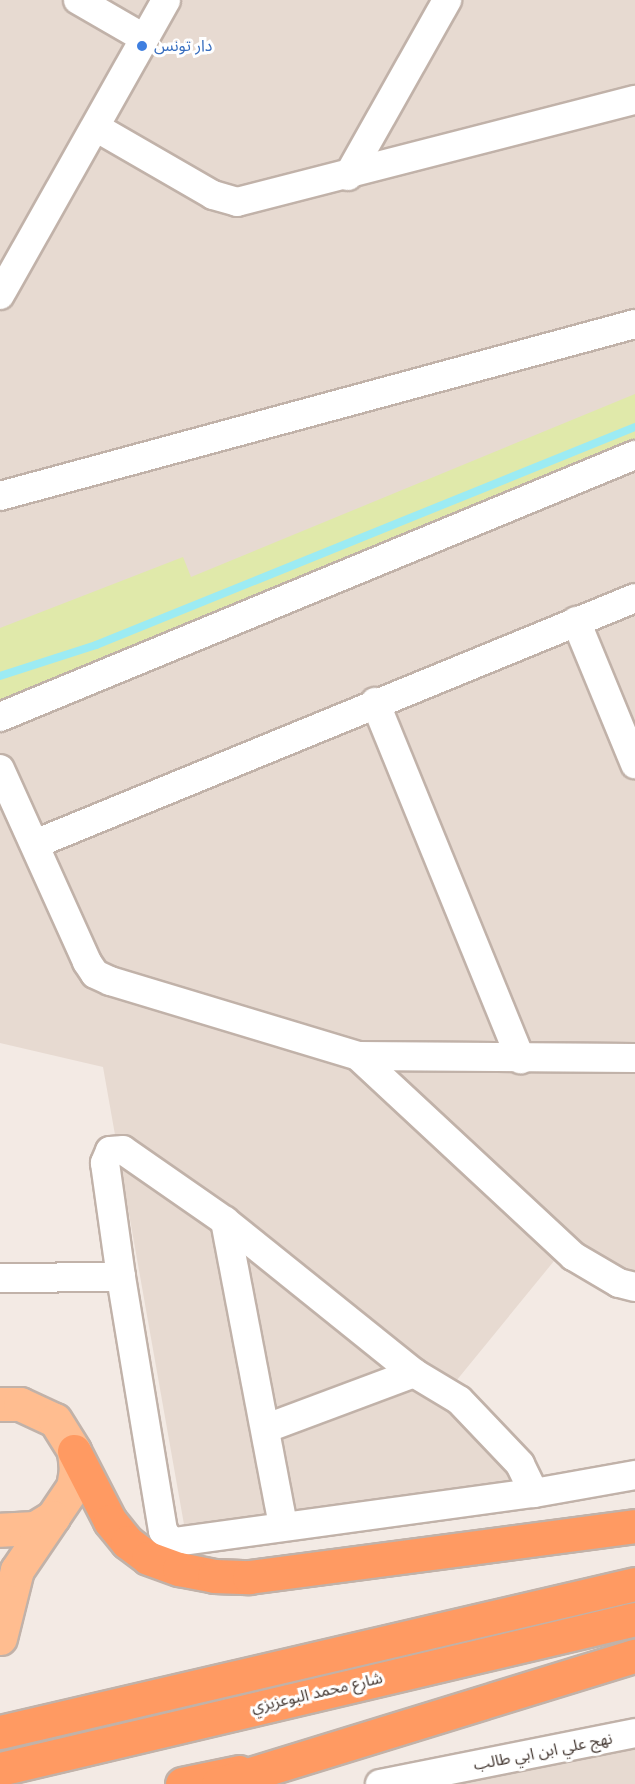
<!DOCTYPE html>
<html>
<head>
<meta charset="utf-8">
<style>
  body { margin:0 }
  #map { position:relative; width:635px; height:1784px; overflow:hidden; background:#f3eae4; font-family:Montserrat,"Noto Sans Arabic",sans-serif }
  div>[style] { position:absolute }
  .residential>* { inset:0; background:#e7dad1 }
  .green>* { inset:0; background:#e0e9aa }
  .stream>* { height:8px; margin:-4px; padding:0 4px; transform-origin:4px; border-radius:4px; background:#9cebf3 }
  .roads { filter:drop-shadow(2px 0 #c1b2a9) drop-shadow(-2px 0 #c1b2a9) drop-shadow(0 2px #c1b2a9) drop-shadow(0 -2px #c1b2a9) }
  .minor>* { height:28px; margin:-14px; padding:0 14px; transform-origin:14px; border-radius:14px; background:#fff }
  .major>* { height:33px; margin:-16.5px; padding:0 16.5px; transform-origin:16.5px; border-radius:16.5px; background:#ffbd90 }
  .highway>* { height:33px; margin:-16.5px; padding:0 16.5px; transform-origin:16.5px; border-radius:16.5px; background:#ff9a62 }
  .dots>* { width:16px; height:16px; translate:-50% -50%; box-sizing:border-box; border:3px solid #fff; border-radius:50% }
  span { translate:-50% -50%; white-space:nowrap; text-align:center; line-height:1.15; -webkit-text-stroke:6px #fff; paint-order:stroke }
  .shop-label { font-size:16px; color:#366cbe }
  .left { translate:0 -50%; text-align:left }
  .street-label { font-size:16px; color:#453933 }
</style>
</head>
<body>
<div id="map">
  <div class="residential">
    <i style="clip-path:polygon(0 0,635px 0,635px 1301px,615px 1296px,554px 1261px,443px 1397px,544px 1476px,185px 1530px,103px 1067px,0 1043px)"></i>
    <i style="clip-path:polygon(635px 1740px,635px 1784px,418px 1784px)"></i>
  </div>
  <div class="green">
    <i style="clip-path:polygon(635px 394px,635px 445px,0 710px,0 628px,183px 557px,191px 577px)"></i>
  </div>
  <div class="stream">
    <i style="left:0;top:676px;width:101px;rotate:-17.9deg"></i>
    <i style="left:96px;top:645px;width:581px;rotate:-22.02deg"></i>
  </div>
  <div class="roads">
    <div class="minor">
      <i style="left:78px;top:0;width:74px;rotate:30deg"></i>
      <i style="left:97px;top:128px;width:134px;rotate:30deg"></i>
      <i style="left:213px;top:195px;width:25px;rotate:16deg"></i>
      <i style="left:237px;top:202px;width:411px;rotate:-14.4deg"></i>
      <i style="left:348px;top:176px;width:202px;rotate:-60.6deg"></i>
      <i style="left:0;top:295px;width:338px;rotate:-60.6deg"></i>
      <i style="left:0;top:496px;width:658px;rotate:-15.16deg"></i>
      <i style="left:576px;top:621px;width:155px;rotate:67.6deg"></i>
      <i style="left:375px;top:702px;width:386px;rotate:67.8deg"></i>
      <i style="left:0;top:717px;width:687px;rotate:-22.42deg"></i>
      <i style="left:0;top:769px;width:212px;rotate:65.7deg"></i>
      <i style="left:87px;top:962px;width:14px;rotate:56deg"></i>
      <i style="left:95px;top:974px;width:17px;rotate:25deg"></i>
      <i style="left:110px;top:981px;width:259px;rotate:16.8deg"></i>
      <i style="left:358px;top:1056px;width:277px;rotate:0.4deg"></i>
      <i style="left:35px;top:844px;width:648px;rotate:-22.29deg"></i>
      <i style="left:358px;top:1056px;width:294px;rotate:42.9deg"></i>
      <i style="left:573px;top:1256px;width:53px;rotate:30.4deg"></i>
      <i style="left:619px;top:1283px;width:16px;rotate:14deg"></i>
      <i style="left:225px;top:1221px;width:309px;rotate:79.2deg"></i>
      <i style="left:0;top:1278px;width:121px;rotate:-0.5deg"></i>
      <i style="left:267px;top:1428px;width:157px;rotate:-20.5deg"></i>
      <i style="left:534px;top:1493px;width:32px;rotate:-116deg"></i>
      <i style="left:520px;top:1464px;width:88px;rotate:-133.6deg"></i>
      <i style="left:459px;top:1400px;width:52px;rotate:-149deg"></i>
      <i style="left:414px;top:1373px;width:243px;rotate:-141.2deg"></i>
      <i style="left:225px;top:1221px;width:124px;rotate:-145.2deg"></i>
      <i style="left:123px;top:1150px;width:13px;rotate:176deg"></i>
      <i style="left:110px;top:1151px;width:13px;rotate:113deg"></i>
      <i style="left:105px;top:1163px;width:115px;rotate:82deg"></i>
      <i style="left:121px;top:1277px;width:257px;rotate:80.6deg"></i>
      <i style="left:163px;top:1531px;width:9px;rotate:54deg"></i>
      <i style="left:168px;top:1538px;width:8px;rotate:30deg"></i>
      <i style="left:175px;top:1542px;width:362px;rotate:-7.8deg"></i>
      <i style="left:534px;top:1493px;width:103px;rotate:-10.1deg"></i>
      <i style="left:380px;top:1784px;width:260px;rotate:-11.3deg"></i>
    </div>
    <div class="major">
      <i style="left:0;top:1404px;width:20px"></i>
      <i style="left:20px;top:1404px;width:38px;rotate:25deg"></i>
      <i style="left:55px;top:1420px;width:36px;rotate:58deg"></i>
      <i style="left:74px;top:1451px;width:18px;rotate:84deg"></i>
      <i style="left:76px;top:1469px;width:18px;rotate:99deg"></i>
      <i style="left:73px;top:1487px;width:36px;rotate:124deg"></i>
      <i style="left:53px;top:1517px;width:21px;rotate:149deg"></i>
      <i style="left:35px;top:1528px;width:35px;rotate:177deg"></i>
      <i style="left:0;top:1638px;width:70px;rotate:-76deg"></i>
      <i style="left:17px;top:1570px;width:64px;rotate:-55.8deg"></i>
    </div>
    <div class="highway">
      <i style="left:74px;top:1451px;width:79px;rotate:62.8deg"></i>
      <i style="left:110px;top:1521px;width:27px;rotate:51deg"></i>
      <i style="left:127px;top:1542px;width:26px;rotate:37deg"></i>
      <i style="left:148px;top:1558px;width:33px;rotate:20deg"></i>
      <i style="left:179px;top:1569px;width:36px;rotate:11deg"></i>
      <i style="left:214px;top:1576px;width:35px;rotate:2deg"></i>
      <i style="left:249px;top:1577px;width:389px;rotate:-7.5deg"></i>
      <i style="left:0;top:1732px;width:652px;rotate:-13.12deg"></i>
      <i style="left:0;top:1769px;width:652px;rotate:-13.29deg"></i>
      <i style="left:182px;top:1784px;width:58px;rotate:-11.9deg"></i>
      <i style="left:218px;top:1784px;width:436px;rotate:-17.1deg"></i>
    </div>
  </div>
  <div class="dots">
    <i style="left:142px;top:46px;background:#3f7fe0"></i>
  </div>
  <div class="shop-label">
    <span class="left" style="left:154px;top:46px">دار تونس</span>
  </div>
  <div class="street-label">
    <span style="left:317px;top:1693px;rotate:-13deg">شارع محمد البوعزيزي</span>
    <span style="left:543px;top:1752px;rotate:-11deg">نهج علي ابن ابي طالب</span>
  </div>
</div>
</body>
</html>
